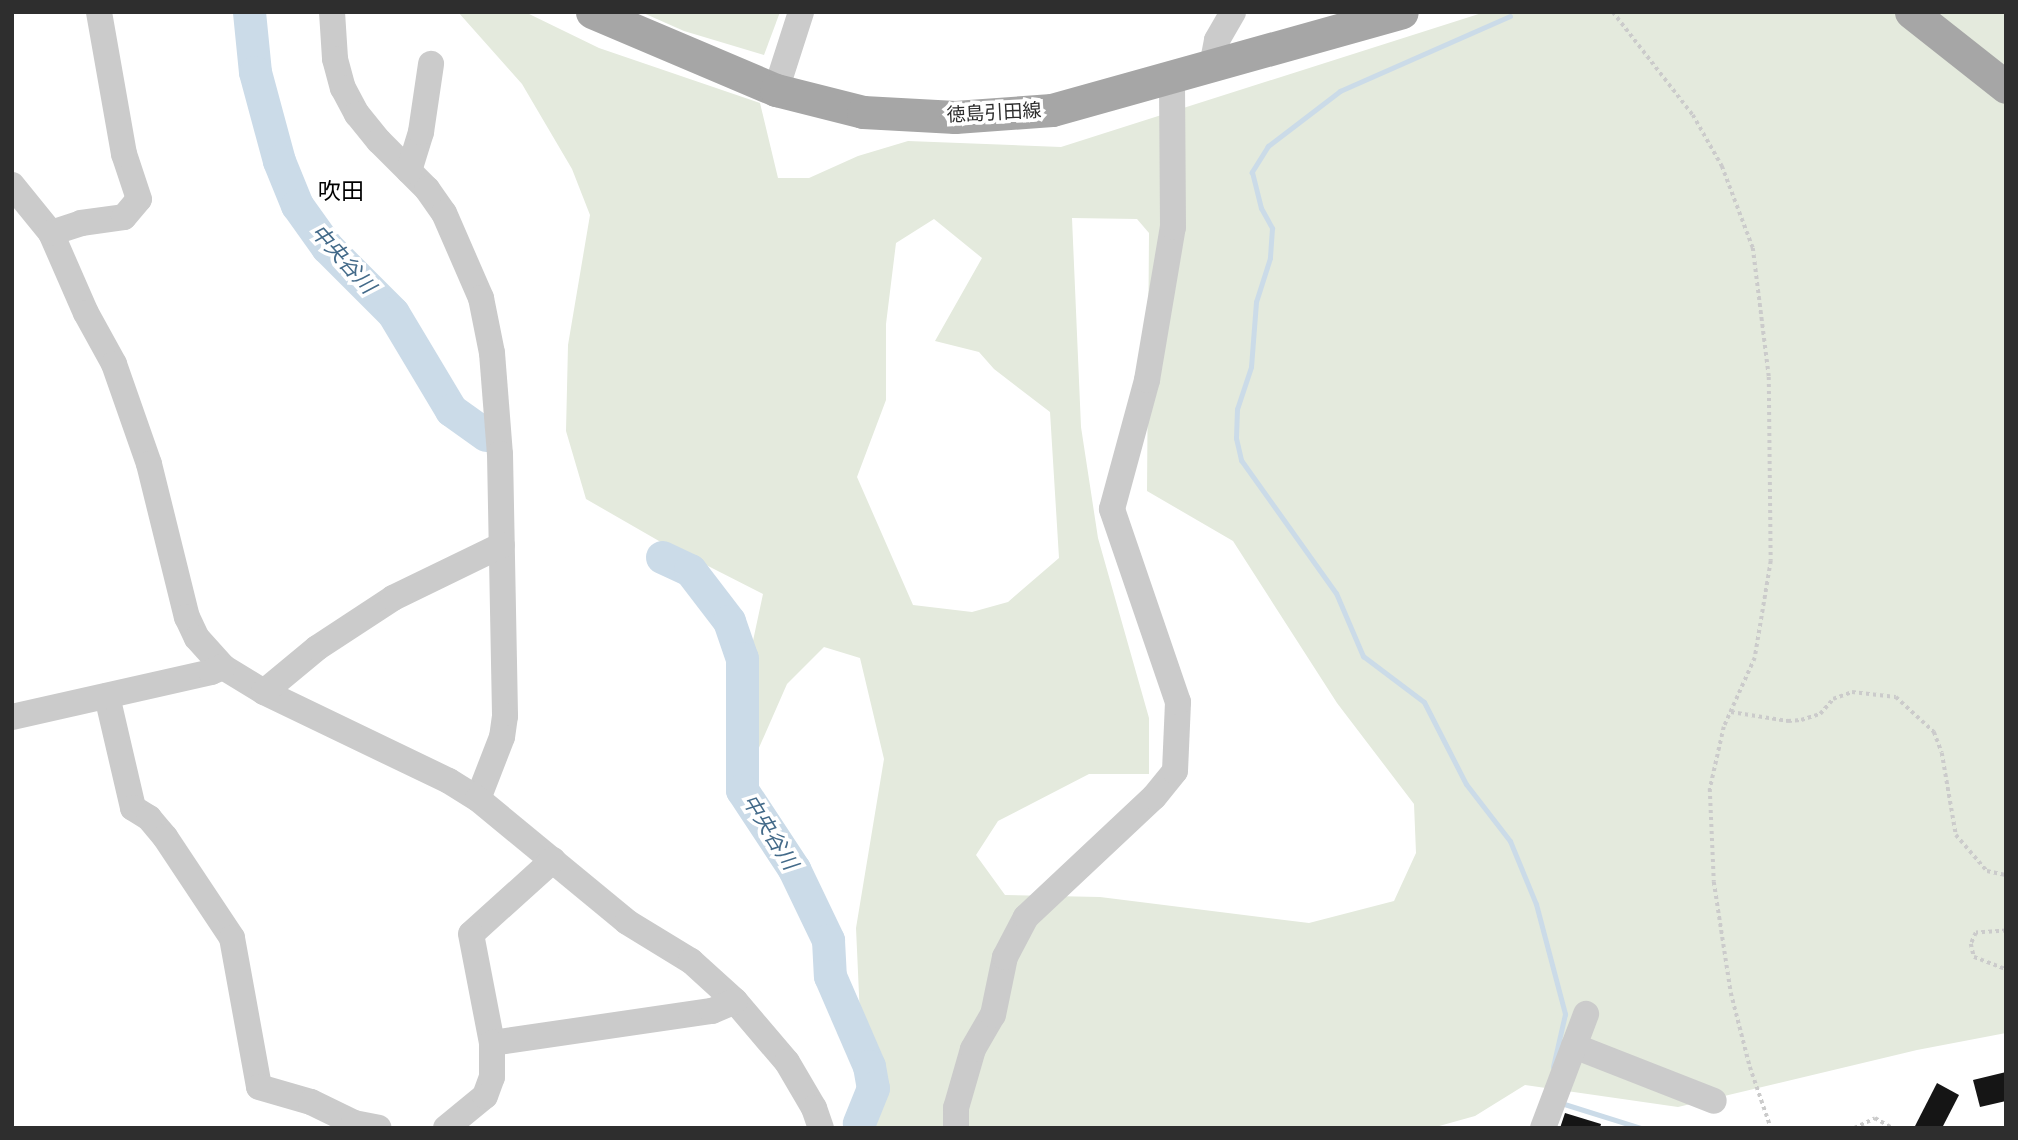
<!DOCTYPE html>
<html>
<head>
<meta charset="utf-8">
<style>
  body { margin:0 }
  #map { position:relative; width:2018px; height:1140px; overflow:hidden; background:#fff; font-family:"PT Sans","Noto Sans JP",sans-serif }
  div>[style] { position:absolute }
  .green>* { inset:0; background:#e4eadd }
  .stream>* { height:5px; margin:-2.5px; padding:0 2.5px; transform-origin:2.5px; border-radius:2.5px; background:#cbdbe8 }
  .river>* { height:33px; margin:-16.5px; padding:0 16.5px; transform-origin:16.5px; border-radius:16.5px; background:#cbdbe8 }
  .building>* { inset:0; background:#151515 }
  .path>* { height:3.5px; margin-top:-1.75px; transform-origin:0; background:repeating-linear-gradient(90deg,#cbcbcb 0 3.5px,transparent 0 7px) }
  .minor>* { height:26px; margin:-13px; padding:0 13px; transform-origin:13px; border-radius:13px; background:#cbcbcb }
  .major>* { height:33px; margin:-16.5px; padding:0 16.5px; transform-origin:16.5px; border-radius:16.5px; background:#a6a6a6 }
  span { translate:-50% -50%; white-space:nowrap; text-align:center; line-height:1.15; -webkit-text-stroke:7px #fff; paint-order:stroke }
  .street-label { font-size:19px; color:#2e2e2e }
  .water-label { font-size:21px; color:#436a89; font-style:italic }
  .quarter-label { font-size:23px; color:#000 }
  .frame { position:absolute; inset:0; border:14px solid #2e2e2e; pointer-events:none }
</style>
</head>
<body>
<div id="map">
  <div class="green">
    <i style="clip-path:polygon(evenodd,458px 12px,525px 12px,599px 48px,760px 103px,778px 178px,809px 178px,858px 156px,908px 141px,1061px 147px,1485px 12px,2006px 12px,2006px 1033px,1917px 1050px,1678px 1107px,1525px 1085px,1475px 1116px,1432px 1128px,865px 1128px,856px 928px,884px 759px,860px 658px,824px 647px,787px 684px,758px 750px,732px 739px,763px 594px,659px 541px,586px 499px,566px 431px,568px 345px,590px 215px,572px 169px,522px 84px,458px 12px,1072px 218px,1137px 219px,1149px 233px,1147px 491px,1233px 541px,1337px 703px,1414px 804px,1416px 853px,1394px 901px,1309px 923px,1100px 897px,1005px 895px,976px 855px,998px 821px,1089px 774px,1149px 774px,1149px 718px,1098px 538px,1081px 427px,1072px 218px,458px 12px,934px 219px,982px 258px,935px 341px,979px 352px,994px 369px,1050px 412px,1059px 558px,1008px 602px,972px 612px,913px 605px,857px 477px,886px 400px,886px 324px,896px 243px,934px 219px)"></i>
    <i style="clip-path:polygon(641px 12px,780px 12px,764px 55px,684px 31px)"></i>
  </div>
  <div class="stream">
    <i style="left:1510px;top:16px;width:186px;rotate:156.2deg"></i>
    <i style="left:1340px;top:91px;width:91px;rotate:142.6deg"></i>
    <i style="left:1268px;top:146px;width:31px;rotate:122deg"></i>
    <i style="left:1252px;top:172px;width:37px;rotate:76deg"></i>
    <i style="left:1261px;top:208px;width:23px;rotate:61deg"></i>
    <i style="left:1272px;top:228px;width:30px;rotate:94deg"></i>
    <i style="left:1270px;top:258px;width:46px;rotate:107.7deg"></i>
    <i style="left:1256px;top:302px;width:65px;rotate:94.4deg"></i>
    <i style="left:1251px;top:367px;width:44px;rotate:108.4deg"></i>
    <i style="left:1237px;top:409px;width:29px;rotate:92deg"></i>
    <i style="left:1236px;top:438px;width:23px;rotate:77deg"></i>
    <i style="left:1241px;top:460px;width:163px;rotate:54.5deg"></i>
    <i style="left:1336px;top:593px;width:69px;rotate:66.8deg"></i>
    <i style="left:1363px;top:656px;width:76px;rotate:37deg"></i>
    <i style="left:1424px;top:702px;width:92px;rotate:62.9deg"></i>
    <i style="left:1466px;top:784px;width:72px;rotate:52.3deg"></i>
    <i style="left:1510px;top:841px;width:68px;rotate:67.6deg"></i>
    <i style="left:1536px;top:904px;width:114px;rotate:75.2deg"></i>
    <i style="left:1565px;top:1014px;width:54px;rotate:102.8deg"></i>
    <i style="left:1561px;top:1103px;width:84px;rotate:17.4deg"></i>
  </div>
  <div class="river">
    <i style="left:249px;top:12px;width:60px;rotate:84.3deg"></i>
    <i style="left:255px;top:72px;width:92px;rotate:74.9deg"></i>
    <i style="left:279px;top:161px;width:48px;rotate:67.8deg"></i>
    <i style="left:297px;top:205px;width:52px;rotate:54.5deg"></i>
    <i style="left:327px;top:247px;width:93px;rotate:45deg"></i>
    <i style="left:393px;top:313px;width:113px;rotate:59.1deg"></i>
    <i style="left:451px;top:410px;width:43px;rotate:35.5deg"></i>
    <i style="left:662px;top:557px;width:31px;rotate:25deg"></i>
    <i style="left:690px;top:570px;width:64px;rotate:52.6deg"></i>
    <i style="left:729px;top:621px;width:39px;rotate:71deg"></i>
    <i style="left:742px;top:658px;width:132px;rotate:90deg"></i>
    <i style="left:742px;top:790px;width:95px;rotate:56.6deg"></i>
    <i style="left:794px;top:869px;width:79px;rotate:64.4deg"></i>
    <i style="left:828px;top:940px;width:36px;rotate:87deg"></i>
    <i style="left:830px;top:976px;width:98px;rotate:66.6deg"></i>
    <i style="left:869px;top:1066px;width:22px;rotate:80deg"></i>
    <i style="left:873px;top:1088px;width:38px;rotate:112deg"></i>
  </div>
  <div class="building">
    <i style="clip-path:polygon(2006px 1072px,2006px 1101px,1980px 1107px,1973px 1080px)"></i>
    <i style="clip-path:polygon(1937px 1083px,1959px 1095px,1942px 1128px,1914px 1128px)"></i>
    <i style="clip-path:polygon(1565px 1113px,1601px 1124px,1600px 1128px,1560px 1128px)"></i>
  </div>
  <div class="path">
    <i style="left:1613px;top:12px;width:130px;rotate:52.2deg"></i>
    <i style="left:1693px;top:115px;width:59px;rotate:60.4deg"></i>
    <i style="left:1722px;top:166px;width:88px;rotate:69.3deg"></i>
    <i style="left:1753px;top:248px;width:130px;rotate:82.9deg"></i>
    <i style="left:1769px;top:377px;width:184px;rotate:89.4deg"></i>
    <i style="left:1771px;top:561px;width:98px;rotate:99.4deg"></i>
    <i style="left:1755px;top:658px;width:76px;rotate:114.2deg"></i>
    <i style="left:1724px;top:727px;width:64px;rotate:102.7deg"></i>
    <i style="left:1710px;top:789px;width:93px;rotate:87.5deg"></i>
    <i style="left:1714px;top:882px;width:112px;rotate:81.3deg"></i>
    <i style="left:1731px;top:993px;width:76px;rotate:75.6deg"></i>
    <i style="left:1750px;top:1067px;width:65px;rotate:71deg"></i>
    <i style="left:1731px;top:712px;width:58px;rotate:9deg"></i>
    <i style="left:1788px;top:721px;width:13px;rotate:-4deg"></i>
    <i style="left:1801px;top:720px;width:20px;rotate:-18deg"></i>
    <i style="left:1820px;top:714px;width:20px;rotate:-49deg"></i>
    <i style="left:1833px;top:699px;width:20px;rotate:-20deg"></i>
    <i style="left:1852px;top:692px;width:44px;rotate:6.5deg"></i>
    <i style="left:1896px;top:697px;width:52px;rotate:42.6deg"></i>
    <i style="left:1934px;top:732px;width:22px;rotate:69deg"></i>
    <i style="left:1942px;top:753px;width:83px;rotate:80.3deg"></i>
    <i style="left:1956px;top:835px;width:48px;rotate:49.3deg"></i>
    <i style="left:1987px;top:871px;width:19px;rotate:12deg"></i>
    <i style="left:2006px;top:931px;width:30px;rotate:176deg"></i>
    <i style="left:1976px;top:933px;width:12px;rotate:114deg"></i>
    <i style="left:1971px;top:944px;width:13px;rotate:77deg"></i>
    <i style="left:1974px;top:957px;width:34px;rotate:21deg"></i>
    <i style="left:1854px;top:1128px;width:23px;rotate:-25deg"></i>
    <i style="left:1875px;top:1118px;width:20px;rotate:30deg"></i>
  </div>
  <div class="minor">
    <i style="left:332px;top:12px;width:47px;rotate:86.3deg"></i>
    <i style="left:335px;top:59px;width:30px;rotate:75deg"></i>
    <i style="left:343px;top:88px;width:30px;rotate:62deg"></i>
    <i style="left:357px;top:114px;width:35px;rotate:51deg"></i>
    <i style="left:379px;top:141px;width:68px;rotate:45deg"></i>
    <i style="left:427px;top:189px;width:29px;rotate:55deg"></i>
    <i style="left:444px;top:213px;width:93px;rotate:66.5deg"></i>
    <i style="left:481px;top:298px;width:56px;rotate:78.7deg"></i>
    <i style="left:492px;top:353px;width:101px;rotate:85.5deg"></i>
    <i style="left:500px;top:454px;width:262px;rotate:88.9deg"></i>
    <i style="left:505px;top:716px;width:21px;rotate:98deg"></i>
    <i style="left:502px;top:737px;width:66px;rotate:111.2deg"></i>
    <i style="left:1212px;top:66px;width:26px;rotate:-79deg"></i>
    <i style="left:1217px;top:40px;width:32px;rotate:-60deg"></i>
    <i style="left:776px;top:90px;width:82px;rotate:-72.2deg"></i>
    <i style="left:409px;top:171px;width:41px;rotate:-72.9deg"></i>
    <i style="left:421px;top:132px;width:69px;rotate:-81.6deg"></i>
    <i style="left:12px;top:185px;width:62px;rotate:50.9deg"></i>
    <i style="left:51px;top:233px;width:87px;rotate:66.4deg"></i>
    <i style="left:86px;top:313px;width:58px;rotate:61.2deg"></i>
    <i style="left:114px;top:364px;width:106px;rotate:70.7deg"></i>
    <i style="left:149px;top:464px;width:158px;rotate:76.1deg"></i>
    <i style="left:187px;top:617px;width:23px;rotate:65deg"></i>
    <i style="left:197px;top:638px;width:39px;rotate:48deg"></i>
    <i style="left:223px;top:667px;width:48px;rotate:31.4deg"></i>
    <i style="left:264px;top:692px;width:205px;rotate:25.7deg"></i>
    <i style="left:449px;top:781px;width:34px;rotate:32deg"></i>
    <i style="left:478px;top:799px;width:193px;rotate:39.5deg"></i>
    <i style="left:627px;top:922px;width:75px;rotate:31.4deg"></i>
    <i style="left:691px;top:961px;width:59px;rotate:42.3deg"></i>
    <i style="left:735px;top:1001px;width:80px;rotate:49.6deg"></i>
    <i style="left:787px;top:1062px;width:53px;rotate:59.6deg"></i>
    <i style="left:814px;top:1108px;width:21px;rotate:71deg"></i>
    <i style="left:51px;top:233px;width:32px;rotate:-18deg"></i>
    <i style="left:81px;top:223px;width:43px;rotate:-7.9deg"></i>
    <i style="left:124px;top:217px;width:23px;rotate:-50deg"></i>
    <i style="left:139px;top:199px;width:47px;rotate:-108.4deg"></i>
    <i style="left:124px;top:154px;width:144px;rotate:-100deg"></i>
    <i style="left:264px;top:692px;width:69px;rotate:-39.7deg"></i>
    <i style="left:317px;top:648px;width:91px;rotate:-33.3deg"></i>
    <i style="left:393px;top:598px;width:121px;rotate:-25.9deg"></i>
    <i style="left:107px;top:696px;width:115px;rotate:76.9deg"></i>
    <i style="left:133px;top:808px;width:19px;rotate:32deg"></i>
    <i style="left:149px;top:818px;width:25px;rotate:50deg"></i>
    <i style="left:165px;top:837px;width:121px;rotate:56.4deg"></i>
    <i style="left:232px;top:938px;width:151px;rotate:79.7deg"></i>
    <i style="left:259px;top:1087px;width:54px;rotate:16.1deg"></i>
    <i style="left:311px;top:1102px;width:48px;rotate:26deg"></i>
    <i style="left:354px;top:1123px;width:25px;rotate:11deg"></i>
    <i style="left:12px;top:717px;width:204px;rotate:-12.7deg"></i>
    <i style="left:211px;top:672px;width:13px;rotate:-23deg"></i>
    <i style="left:553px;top:860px;width:110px;rotate:137.9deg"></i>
    <i style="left:471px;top:934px;width:111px;rotate:79.1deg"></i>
    <i style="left:492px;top:1043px;width:222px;rotate:-8.3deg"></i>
    <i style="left:712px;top:1011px;width:25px;rotate:-23deg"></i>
    <i style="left:1574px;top:1046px;width:150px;rotate:21.4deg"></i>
    <i style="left:446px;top:1128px;width:50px;rotate:-39.4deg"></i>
    <i style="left:485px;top:1096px;width:20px;rotate:-70deg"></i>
    <i style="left:492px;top:1077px;width:34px;rotate:-90deg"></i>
    <i style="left:956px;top:1128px;width:20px;rotate:-90deg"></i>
    <i style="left:956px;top:1108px;width:61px;rotate:-73.9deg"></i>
    <i style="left:973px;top:1049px;width:39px;rotate:-60deg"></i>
    <i style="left:993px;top:1015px;width:59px;rotate:-78.3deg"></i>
    <i style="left:1005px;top:957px;width:45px;rotate:-62.3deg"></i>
    <i style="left:1026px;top:917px;width:175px;rotate:-43.2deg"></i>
    <i style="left:1154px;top:797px;width:33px;rotate:-51deg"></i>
    <i style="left:1175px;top:771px;width:69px;rotate:-87.5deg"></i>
    <i style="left:1178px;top:702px;width:204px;rotate:-108.9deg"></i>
    <i style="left:1112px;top:509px;width:134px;rotate:-74.8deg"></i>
    <i style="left:1147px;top:380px;width:155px;rotate:-80.4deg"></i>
    <i style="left:1173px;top:227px;width:148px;rotate:-90.4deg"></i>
    <i style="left:1543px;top:1128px;width:122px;rotate:-69.3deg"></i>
  </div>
  <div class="major">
    <i style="left:592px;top:12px;width:200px;rotate:23deg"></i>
    <i style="left:776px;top:90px;width:90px;rotate:14.2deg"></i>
    <i style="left:863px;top:112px;width:92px;rotate:3.1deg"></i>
    <i style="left:955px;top:117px;width:97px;rotate:-4.1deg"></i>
    <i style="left:1052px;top:110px;width:363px;rotate:-15.6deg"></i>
    <i style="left:1911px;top:12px;width:121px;rotate:38.3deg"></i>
  </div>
  <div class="street-label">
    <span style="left:994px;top:113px;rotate:-3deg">徳島引田線</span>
  </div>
  <div class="water-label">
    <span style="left:343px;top:259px;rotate:48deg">中央谷川</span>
    <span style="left:770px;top:832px;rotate:58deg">中央谷川</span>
  </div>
  <div class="quarter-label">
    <span style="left:341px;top:191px">吹田</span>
  </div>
  <div class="frame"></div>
</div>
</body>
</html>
